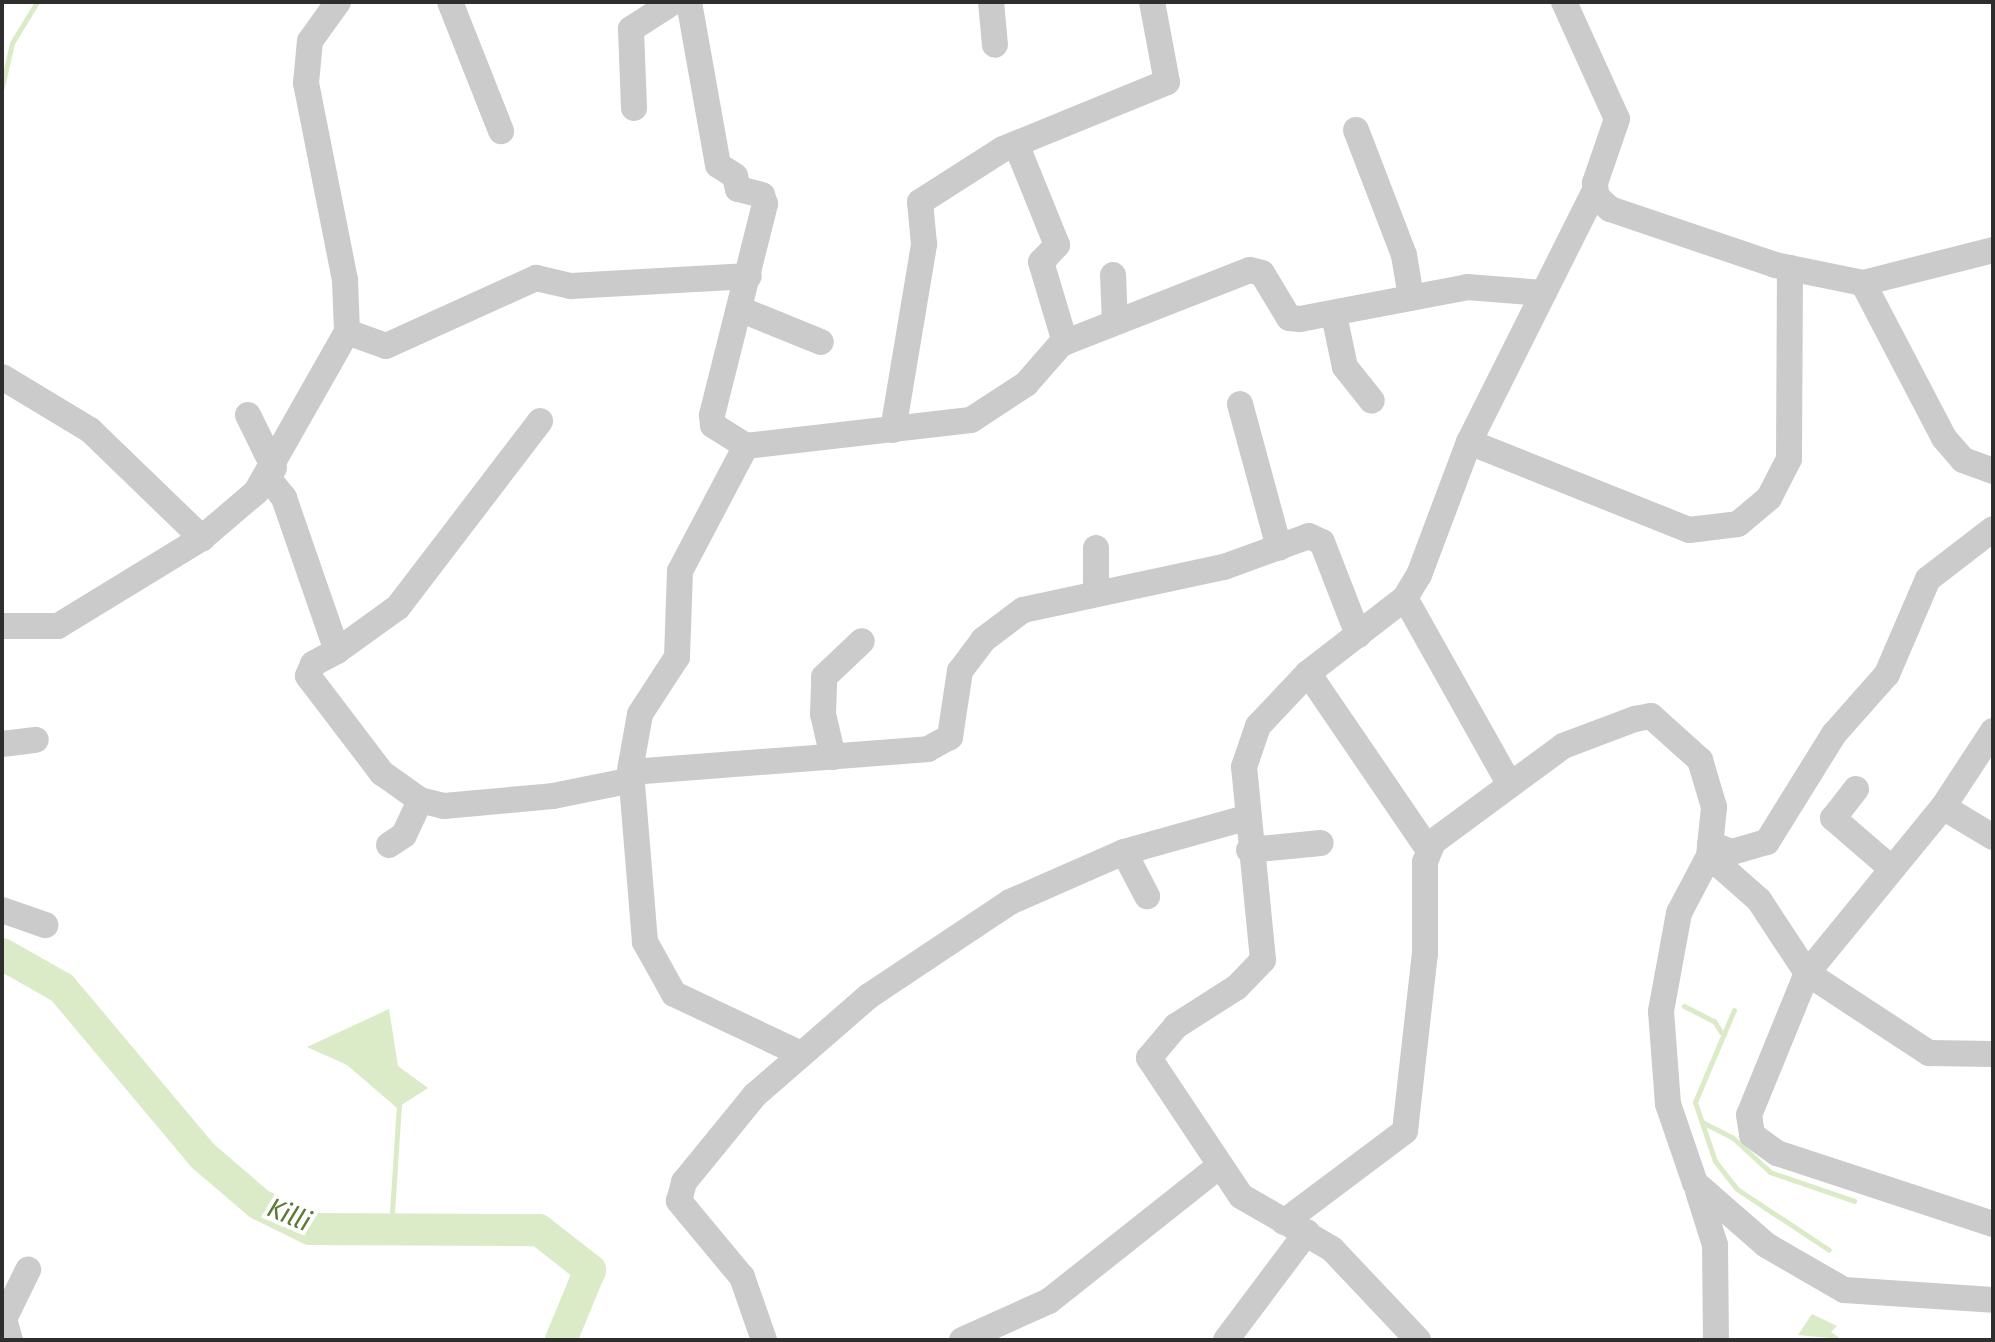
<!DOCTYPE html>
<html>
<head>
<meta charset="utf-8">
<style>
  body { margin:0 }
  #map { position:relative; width:1995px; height:1342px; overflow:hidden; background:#fff; font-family:"Fira Sans Condensed",sans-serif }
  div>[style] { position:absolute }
  .water>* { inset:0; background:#dbebc8 }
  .stream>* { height:5px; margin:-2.5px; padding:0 2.5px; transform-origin:2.5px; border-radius:2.5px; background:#dbebc8 }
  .river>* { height:32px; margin:-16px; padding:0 16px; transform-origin:16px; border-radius:16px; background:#dbebc8 }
  .minor>* { height:26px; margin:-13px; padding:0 13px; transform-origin:13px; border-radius:13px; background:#cbcbcb }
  span { translate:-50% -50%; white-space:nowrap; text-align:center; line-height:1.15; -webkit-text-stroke:8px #fff; paint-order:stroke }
  .water-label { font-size:28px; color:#5d7b36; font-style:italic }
  .frame { position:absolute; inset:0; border:4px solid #2e2e2e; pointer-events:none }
</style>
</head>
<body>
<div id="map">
  <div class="water">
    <i style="clip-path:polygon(389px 1009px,398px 1066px,428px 1088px,397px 1108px,347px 1065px,307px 1047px)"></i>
    <i style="clip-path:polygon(1812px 1314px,1837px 1326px,1831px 1332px,1841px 1339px,1798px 1335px)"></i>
  </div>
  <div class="stream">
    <i style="left:2px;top:87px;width:45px;rotate:-77.2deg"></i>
    <i style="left:12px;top:43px;width:48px;rotate:-58.6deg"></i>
    <i style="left:1684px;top:1006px;width:34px;rotate:27deg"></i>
    <i style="left:1714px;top:1021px;width:13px;rotate:58deg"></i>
    <i style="left:1734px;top:1010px;width:100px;rotate:113deg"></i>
    <i style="left:1695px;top:1102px;width:62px;rotate:71.3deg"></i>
    <i style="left:1715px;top:1161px;width:36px;rotate:52deg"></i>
    <i style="left:1737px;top:1189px;width:110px;rotate:33.5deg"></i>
    <i style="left:1702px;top:1122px;width:34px;rotate:27deg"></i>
    <i style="left:1732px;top:1137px;width:52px;rotate:42.6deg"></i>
    <i style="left:1770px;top:1172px;width:89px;rotate:19deg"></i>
    <i style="left:391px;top:1228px;width:125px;rotate:-86.3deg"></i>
  </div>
  <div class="river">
    <i style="left:2px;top:954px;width:69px;rotate:29.5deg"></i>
    <i style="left:62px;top:988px;width:219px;rotate:50deg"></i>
    <i style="left:203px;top:1156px;width:74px;rotate:40.6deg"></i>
    <i style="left:259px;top:1204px;width:57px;rotate:26.1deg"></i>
    <i style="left:310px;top:1229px;width:229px;rotate:0.3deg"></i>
    <i style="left:539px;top:1230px;width:65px;rotate:38.1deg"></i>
    <i style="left:590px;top:1270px;width:76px;rotate:112.5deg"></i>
  </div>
  <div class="minor">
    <i style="left:450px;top:2px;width:139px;rotate:68.4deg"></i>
    <i style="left:991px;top:2px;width:43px;rotate:84.7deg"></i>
    <i style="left:1564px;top:2px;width:128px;rotate:65.6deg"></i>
    <i style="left:1617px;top:119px;width:68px;rotate:109deg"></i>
    <i style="left:1595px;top:183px;width:13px;rotate:86deg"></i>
    <i style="left:1596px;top:196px;width:19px;rotate:43deg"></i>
    <i style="left:1610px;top:209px;width:174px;rotate:18.7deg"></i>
    <i style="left:1775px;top:265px;width:90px;rotate:11.6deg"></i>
    <i style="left:1863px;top:283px;width:134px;rotate:-14.2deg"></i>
    <i style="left:634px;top:108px;width:79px;rotate:-92.2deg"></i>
    <i style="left:631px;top:29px;width:50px;rotate:-32.7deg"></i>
    <i style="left:1356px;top:130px;width:134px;rotate:69deg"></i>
    <i style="left:1404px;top:255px;width:43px;rotate:80.5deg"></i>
    <i style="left:1016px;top:144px;width:109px;rotate:67.9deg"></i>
    <i style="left:1057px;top:245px;width:23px;rotate:133deg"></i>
    <i style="left:1041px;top:262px;width:84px;rotate:73.3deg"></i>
    <i style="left:1113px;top:275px;width:47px;rotate:87.6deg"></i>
    <i style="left:1863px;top:283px;width:175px;rotate:62.4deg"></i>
    <i style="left:1944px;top:438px;width:29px;rotate:49deg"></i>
    <i style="left:1963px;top:460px;width:32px;rotate:20deg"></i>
    <i style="left:742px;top:310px;width:85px;rotate:22.1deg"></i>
    <i style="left:1334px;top:315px;width:53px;rotate:78.1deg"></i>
    <i style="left:1345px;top:367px;width:43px;rotate:51.5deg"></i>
    <i style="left:347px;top:332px;width:41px;rotate:19.7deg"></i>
    <i style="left:386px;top:346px;width:165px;rotate:-24.4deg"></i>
    <i style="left:536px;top:278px;width:36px;rotate:13deg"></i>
    <i style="left:571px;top:286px;width:178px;rotate:-3.2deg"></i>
    <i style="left:2px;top:377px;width:103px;rotate:31.1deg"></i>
    <i style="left:90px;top:430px;width:156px;rotate:44deg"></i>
    <i style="left:1240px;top:404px;width:149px;rotate:74.8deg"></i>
    <i style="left:248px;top:415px;width:59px;rotate:63.9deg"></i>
    <i style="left:893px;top:430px;width:189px;rotate:-80.5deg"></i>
    <i style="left:924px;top:244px;width:42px;rotate:-95.4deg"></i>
    <i style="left:920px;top:202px;width:98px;rotate:-32.6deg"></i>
    <i style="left:1003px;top:149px;width:177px;rotate:-22.2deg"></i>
    <i style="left:1167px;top:82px;width:81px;rotate:-100.6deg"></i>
    <i style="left:1469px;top:442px;width:237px;rotate:21.8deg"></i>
    <i style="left:1689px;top:530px;width:49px;rotate:-7deg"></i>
    <i style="left:1738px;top:524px;width:40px;rotate:-40deg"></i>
    <i style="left:1769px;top:498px;width:44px;rotate:-62.9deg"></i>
    <i style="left:1789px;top:459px;width:191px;rotate:-89.7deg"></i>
    <i style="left:746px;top:446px;width:226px;rotate:-6.6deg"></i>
    <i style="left:971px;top:420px;width:66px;rotate:-33.2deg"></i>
    <i style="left:1026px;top:384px;width:53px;rotate:-48.8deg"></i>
    <i style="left:1061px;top:344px;width:203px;rotate:-21.4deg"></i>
    <i style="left:1250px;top:270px;width:12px;rotate:14deg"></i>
    <i style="left:1262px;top:273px;width:52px;rotate:59deg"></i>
    <i style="left:1289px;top:318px;width:11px;rotate:5deg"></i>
    <i style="left:1300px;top:319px;width:170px;rotate:-10.8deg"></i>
    <i style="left:1467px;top:287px;width:77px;rotate:4.5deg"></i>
    <i style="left:268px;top:478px;width:26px;rotate:51deg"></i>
    <i style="left:284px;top:498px;width:162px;rotate:70.9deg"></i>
    <i style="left:337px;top:651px;width:27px;rotate:152deg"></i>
    <i style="left:313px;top:664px;width:13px;rotate:113deg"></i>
    <i style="left:308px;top:676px;width:122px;rotate:52.7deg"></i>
    <i style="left:382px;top:773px;width:47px;rotate:35.4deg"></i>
    <i style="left:420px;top:800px;width:25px;rotate:14deg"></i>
    <i style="left:444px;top:806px;width:109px;rotate:-5.2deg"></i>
    <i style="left:553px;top:796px;width:76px;rotate:-11.3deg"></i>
    <i style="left:628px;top:781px;width:68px;rotate:-79.8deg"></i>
    <i style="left:640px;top:714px;width:68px;rotate:-57deg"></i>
    <i style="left:677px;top:657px;width:86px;rotate:-88deg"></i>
    <i style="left:680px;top:571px;width:141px;rotate:-62.2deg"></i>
    <i style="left:746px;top:446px;width:39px;rotate:-148deg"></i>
    <i style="left:713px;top:425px;width:10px;rotate:-96deg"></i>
    <i style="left:712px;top:415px;width:218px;rotate:-75.9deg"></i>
    <i style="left:765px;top:204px;width:9px;rotate:-108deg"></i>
    <i style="left:762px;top:195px;width:25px;rotate:-166deg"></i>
    <i style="left:738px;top:189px;width:13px;rotate:-103deg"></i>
    <i style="left:735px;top:176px;width:20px;rotate:-147deg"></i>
    <i style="left:718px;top:165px;width:166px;rotate:-100.1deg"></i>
    <i style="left:1096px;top:548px;width:46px;rotate:90deg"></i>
    <i style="left:1405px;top:598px;width:212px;rotate:60.7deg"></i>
    <i style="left:2px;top:626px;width:56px"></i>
    <i style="left:58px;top:626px;width:169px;rotate:-31.4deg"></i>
    <i style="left:202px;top:538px;width:71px;rotate:-40.4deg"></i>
    <i style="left:256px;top:492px;width:184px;rotate:-60.4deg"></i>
    <i style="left:347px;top:332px;width:52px;rotate:-92.2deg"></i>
    <i style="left:345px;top:280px;width:201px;rotate:-101.2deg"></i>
    <i style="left:306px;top:83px;width:42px;rotate:-84.6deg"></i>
    <i style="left:310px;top:41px;width:48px;rotate:-54.3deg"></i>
    <i style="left:337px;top:651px;width:75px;rotate:-35.8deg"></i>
    <i style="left:398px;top:607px;width:234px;rotate:-52.6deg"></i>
    <i style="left:1308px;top:673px;width:213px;rotate:55.7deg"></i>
    <i style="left:1993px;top:731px;width:91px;rotate:123.3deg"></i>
    <i style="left:1943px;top:807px;width:215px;rotate:129.3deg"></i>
    <i style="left:1807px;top:973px;width:153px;rotate:112.2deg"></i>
    <i style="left:1749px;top:1115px;width:20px;rotate:81deg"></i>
    <i style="left:1752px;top:1135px;width:31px;rotate:36deg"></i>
    <i style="left:1777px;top:1153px;width:227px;rotate:18.2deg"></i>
    <i style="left:2px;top:744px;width:34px;rotate:-7deg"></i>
    <i style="left:833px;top:757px;width:44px;rotate:-103.1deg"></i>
    <i style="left:823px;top:714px;width:37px;rotate:-88deg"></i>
    <i style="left:824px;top:677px;width:52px;rotate:-43.5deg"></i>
    <i style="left:1856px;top:789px;width:37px;rotate:128deg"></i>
    <i style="left:1833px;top:818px;width:78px;rotate:40.8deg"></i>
    <i style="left:1943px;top:807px;width:58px;rotate:31deg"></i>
    <i style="left:1710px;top:844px;width:23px;rotate:20deg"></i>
    <i style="left:1732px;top:852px;width:36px;rotate:-16deg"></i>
    <i style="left:1767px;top:842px;width:127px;rotate:-58.2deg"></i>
    <i style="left:1834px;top:734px;width:80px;rotate:-48.5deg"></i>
    <i style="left:1887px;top:674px;width:103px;rotate:-66.7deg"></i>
    <i style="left:1928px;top:579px;width:82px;rotate:-37.6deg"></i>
    <i style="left:389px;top:845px;width:18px;rotate:-34deg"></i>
    <i style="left:404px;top:835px;width:38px;rotate:-65deg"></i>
    <i style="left:1249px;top:850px;width:72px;rotate:-5.6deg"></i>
    <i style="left:1124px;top:852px;width:50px;rotate:62.4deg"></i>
    <i style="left:1709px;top:856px;width:64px;rotate:117.8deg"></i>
    <i style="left:1679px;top:913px;width:100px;rotate:100.4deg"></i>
    <i style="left:1661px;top:1011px;width:93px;rotate:85.7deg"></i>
    <i style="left:1668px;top:1104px;width:83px;rotate:71.1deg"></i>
    <i style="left:1695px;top:1183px;width:94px;rotate:41.1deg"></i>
    <i style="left:1766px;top:1245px;width:90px;rotate:30deg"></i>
    <i style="left:1844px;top:1290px;width:149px;rotate:3.8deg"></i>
    <i style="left:2px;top:910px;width:46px;rotate:19.2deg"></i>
    <i style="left:799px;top:1053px;width:138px;rotate:-154.7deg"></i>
    <i style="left:674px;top:994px;width:60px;rotate:-119.1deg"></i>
    <i style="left:645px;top:942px;width:171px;rotate:-94.7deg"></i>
    <i style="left:631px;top:772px;width:298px;rotate:-4.4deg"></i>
    <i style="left:928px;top:749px;width:25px;rotate:-29deg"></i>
    <i style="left:950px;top:737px;width:67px;rotate:-81.4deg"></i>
    <i style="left:960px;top:671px;width:39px;rotate:-53deg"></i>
    <i style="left:983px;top:640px;width:50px;rotate:-36.9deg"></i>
    <i style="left:1023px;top:610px;width:206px;rotate:-12.1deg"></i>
    <i style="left:1224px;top:567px;width:90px;rotate:-20deg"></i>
    <i style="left:1309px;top:536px;width:14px;rotate:25deg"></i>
    <i style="left:1322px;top:542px;width:100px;rotate:68.8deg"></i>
    <i style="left:1698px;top:1191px;width:57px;rotate:72.5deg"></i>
    <i style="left:1715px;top:1245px;width:95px;rotate:89.4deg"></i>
    <i style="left:1284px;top:1222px;width:151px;rotate:-36.9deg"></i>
    <i style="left:1405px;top:1131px;width:178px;rotate:-83.6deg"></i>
    <i style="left:1425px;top:954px;width:92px;rotate:-90deg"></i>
    <i style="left:1425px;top:862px;width:22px;rotate:-68deg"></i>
    <i style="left:1433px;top:842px;width:162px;rotate:-36.4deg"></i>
    <i style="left:1563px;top:746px;width:77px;rotate:-20.6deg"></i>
    <i style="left:1635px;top:719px;width:16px;rotate:-11deg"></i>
    <i style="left:1651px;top:716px;width:66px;rotate:41.9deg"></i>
    <i style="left:1700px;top:760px;width:49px;rotate:73.4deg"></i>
    <i style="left:1714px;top:807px;width:49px;rotate:95.8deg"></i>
    <i style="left:1709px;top:856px;width:67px;rotate:41.3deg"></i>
    <i style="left:1759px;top:900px;width:87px;rotate:56.7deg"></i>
    <i style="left:1807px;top:973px;width:146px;rotate:33.3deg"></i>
    <i style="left:1929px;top:1053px;width:64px;rotate:0.9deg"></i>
    <i style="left:10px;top:1340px;width:22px;rotate:-106deg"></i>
    <i style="left:4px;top:1319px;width:55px;rotate:-63.9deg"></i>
    <i style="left:764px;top:1340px;width:67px;rotate:-109.2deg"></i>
    <i style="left:742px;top:1277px;width:99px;rotate:-129.7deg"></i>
    <i style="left:679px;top:1201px;width:20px;rotate:-75deg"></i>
    <i style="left:684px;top:1182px;width:112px;rotate:-50.8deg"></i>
    <i style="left:755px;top:1095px;width:151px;rotate:-41deg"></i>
    <i style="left:869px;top:996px;width:169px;rotate:-33.7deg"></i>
    <i style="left:1010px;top:902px;width:124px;rotate:-23.7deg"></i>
    <i style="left:1124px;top:852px;width:127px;rotate:-15.6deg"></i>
    <i style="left:962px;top:1340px;width:95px;rotate:-24.1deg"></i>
    <i style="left:1049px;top:1301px;width:216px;rotate:-38.4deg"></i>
    <i style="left:1226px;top:1340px;width:135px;rotate:-53.1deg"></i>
    <i style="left:1418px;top:1340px;width:125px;rotate:-133.4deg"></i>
    <i style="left:1332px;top:1249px;width:105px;rotate:-149.8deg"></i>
    <i style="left:1241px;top:1196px;width:166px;rotate:-123.7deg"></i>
    <i style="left:1149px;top:1058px;width:42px;rotate:-49.8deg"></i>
    <i style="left:1176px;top:1026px;width:72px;rotate:-32.6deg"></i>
    <i style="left:1237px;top:987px;width:37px;rotate:-46deg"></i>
    <i style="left:1263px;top:960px;width:194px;rotate:-95.6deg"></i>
    <i style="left:1244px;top:767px;width:43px;rotate:-71.1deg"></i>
    <i style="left:1258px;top:726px;width:73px;rotate:-46.7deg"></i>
    <i style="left:1308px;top:673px;width:123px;rotate:-37.7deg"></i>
    <i style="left:1405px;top:598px;width:27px;rotate:-59deg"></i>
    <i style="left:1419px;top:575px;width:142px;rotate:-69.4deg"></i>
    <i style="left:1469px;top:442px;width:282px;rotate:-63.4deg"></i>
  </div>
  <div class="water-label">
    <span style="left:289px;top:1215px;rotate:23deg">Killi</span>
  </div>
  <div class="frame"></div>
</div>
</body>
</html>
